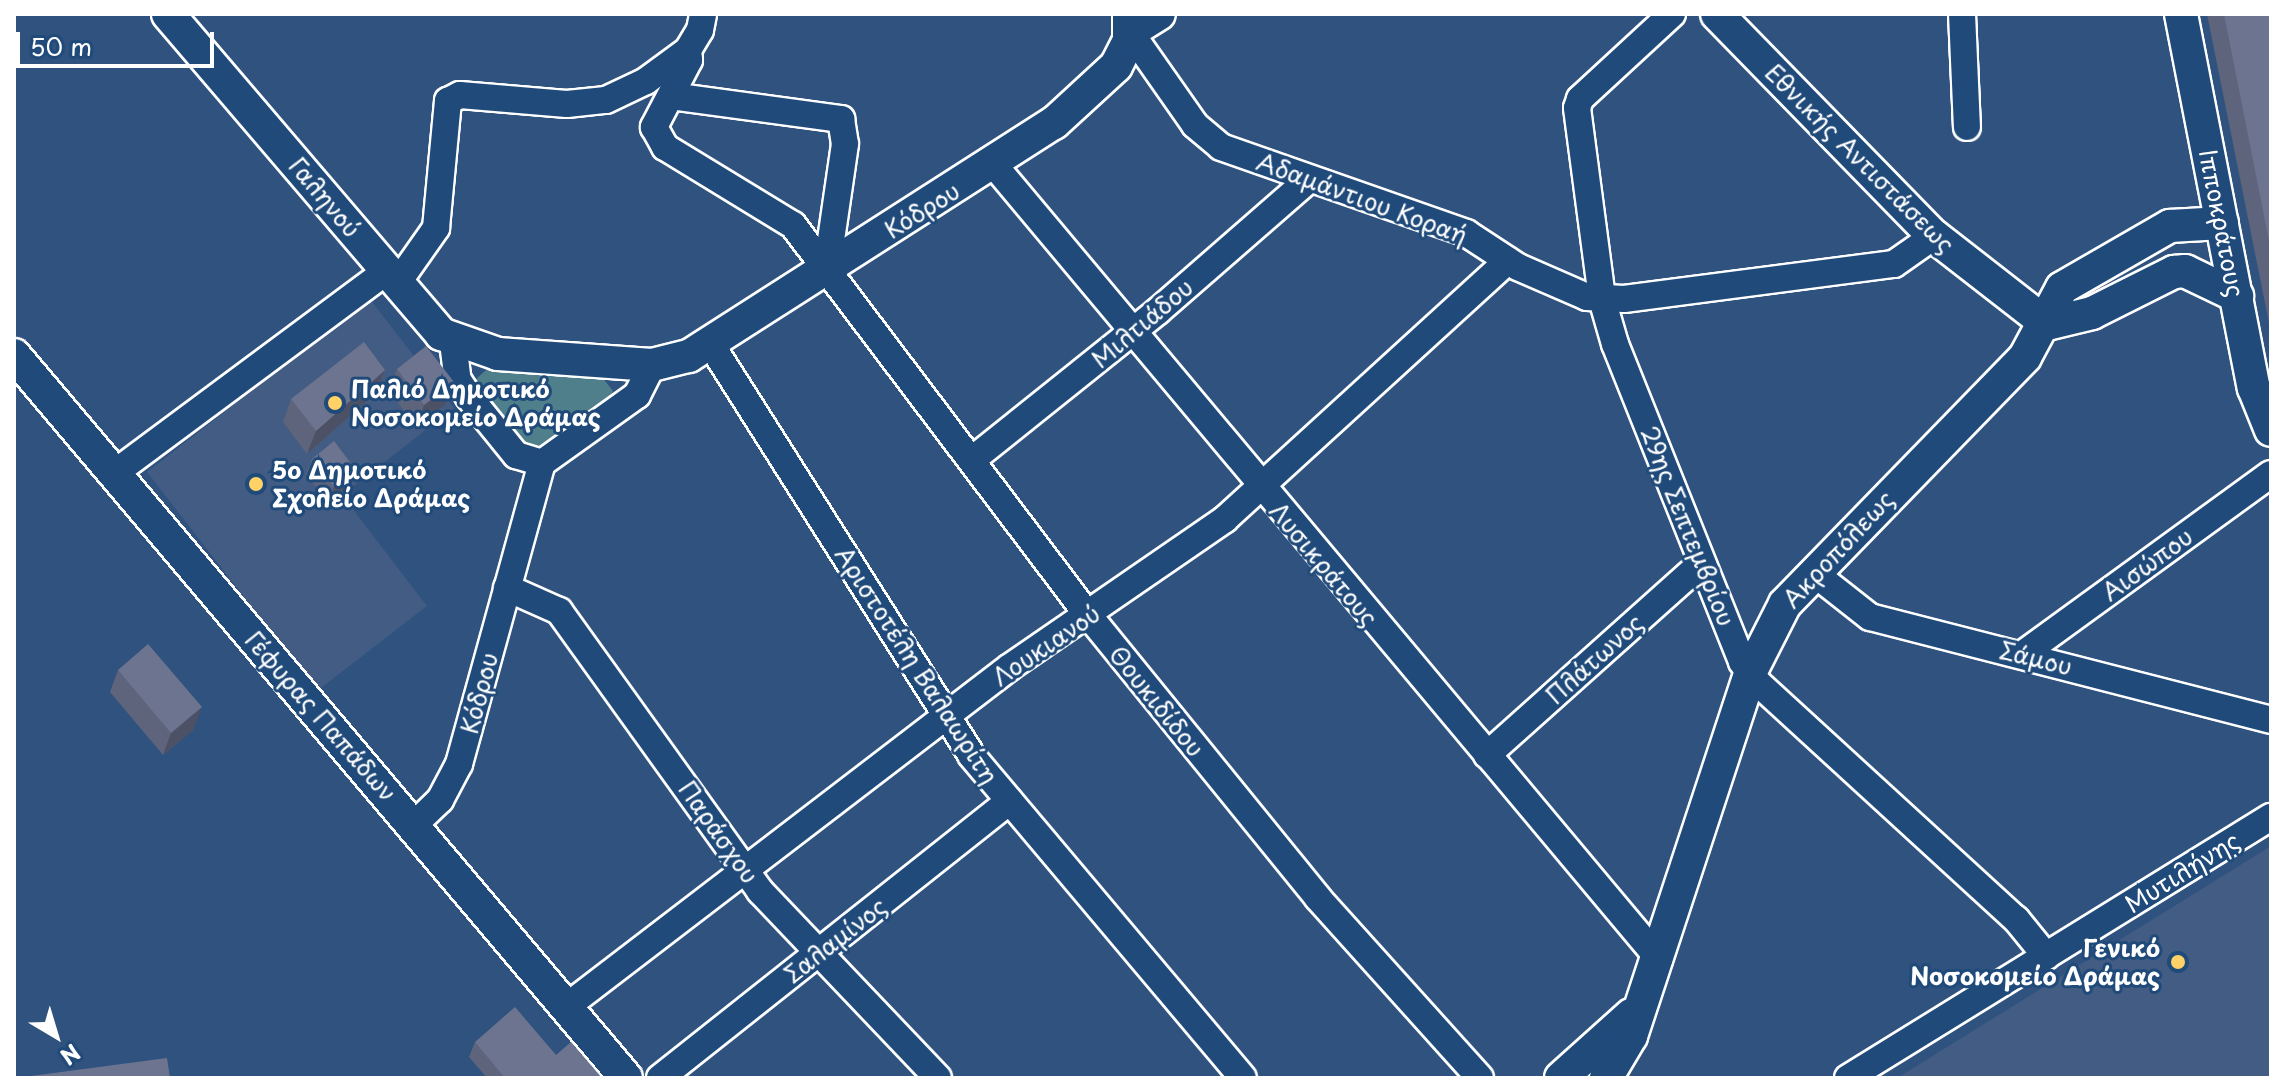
<!DOCTYPE html>
<html>
<head>
<meta charset="utf-8">
<style>
  body { margin:0 }
  #map { position:relative; width:2285px; height:1092px; overflow:hidden; background:#2f527e; font-family:"Playpen Sans",sans-serif }
  div>[style] { position:absolute }
  .built>* { inset:0; background:#425c83 }
  .green>* { inset:0; background:#4f7f8a }
  .roads { filter:drop-shadow(2px 0 #fff) drop-shadow(-2px 0 #fff) drop-shadow(0 2px #fff) drop-shadow(0 -2px #fff) }
  .minor>* { height:26px; margin:-13px; padding:0 13px; transform-origin:13px; border-radius:13px; background:#1f4a7a }
  .tertiary>* { height:32px; margin:-16px; padding:0 16px; transform-origin:16px; border-radius:16px; background:#1f4a7a }
  .wall>* { inset:0; background:#5e647c }
  .shaded-wall>* { inset:0; background:#4c5165 }
  .building>* { inset:0; background:#6d7490 }
  .dots>* { width:22px; height:22px; translate:-50% -50%; box-sizing:border-box; border:4px solid #1f4a7a; border-radius:50% }
  span { translate:-50% -50%; white-space:nowrap; text-align:center; line-height:1.15; -webkit-text-stroke:6px #1f4a7a; paint-order:stroke }
  .street-label { font-size:24px; color:#fff }
  .poi-label { font-size:24px; color:#fff; font-weight:700 }
  .left { translate:0 -50%; text-align:left }
  .right { translate:-100% -50%; text-align:right }
  .frame { position:absolute; inset:0; border:16px solid #fff; pointer-events:none }
  .north { position:absolute; left:16px; top:996px; width:80px; height:80px; -webkit-text-stroke:6px #1f4a7a; paint-order:stroke; rotate:142deg; font-size:22px; font-weight:700; line-height:32px; text-align:center; color:#fff }
  .north::after { content:''; display:block; margin:auto; width:28px; height:36px; background:#fff; clip-path:polygon(50% 0,100% 100%,50% 72%,0 100%) }
  .scale { position:absolute; left:16px; top:32px; width:198px; height:36px; box-sizing:border-box; border:4px solid #fff; border-top:0; padding-left:10px; font-size:24px; line-height:28px; white-space:nowrap; color:#fff; -webkit-text-stroke:6px #1f4a7a; paint-order:stroke }
</style>
</head>
<body>
<div id="map">
  <div class="built">
    <i style="clip-path:polygon(370px 299px,454px 408px,342px 495px,427px 606px,317px 691px,147px 472px)"></i>
    <i style="clip-path:polygon(2271px 846px,2271px 1078px,1897px 1078px)"></i>
  </div>
  <div class="green">
    <i style="clip-path:polygon(487px 369px,602px 377px,613px 391px,609px 400px,538px 446px,519px 447px,474px 381px)"></i>
  </div>
  <div class="roads">
    <div class="minor">
      <i style="left:1672px;top:14px;width:125px;rotate:137.3deg"></i>
      <i style="left:1580px;top:99px;width:9px;rotate:108deg"></i>
      <i style="left:1577px;top:108px;width:193px;rotate:82.5deg"></i>
      <i style="left:1602px;top:299px;width:47px;rotate:73.9deg"></i>
      <i style="left:1615px;top:344px;width:342px;rotate:68.2deg"></i>
      <i style="left:1742px;top:662px;width:26px;rotate:53deg"></i>
      <i style="left:1758px;top:683px;width:350px;rotate:42.5deg"></i>
      <i style="left:2016px;top:919px;width:48px;rotate:51deg"></i>
      <i style="left:1962px;top:14px;width:113px;rotate:87.5deg"></i>
      <i style="left:1130px;top:32px;width:113px;rotate:55deg"></i>
      <i style="left:1195px;top:125px;width:34px;rotate:40deg"></i>
      <i style="left:1221px;top:147px;width:260px;rotate:19.3deg"></i>
      <i style="left:1466px;top:233px;width:62px;rotate:33.2deg"></i>
      <i style="left:1518px;top:267px;width:75px;rotate:23.5deg"></i>
      <i style="left:1587px;top:297px;width:37px;rotate:3deg"></i>
      <i style="left:1624px;top:299px;width:272px;rotate:-7.4deg"></i>
      <i style="left:1894px;top:264px;width:49px;rotate:-35deg"></i>
      <i style="left:688px;top:50px;width:10px;rotate:84deg"></i>
      <i style="left:689px;top:60px;width:76px;rotate:117.6deg"></i>
      <i style="left:654px;top:127px;width:23px;rotate:61deg"></i>
      <i style="left:665px;top:147px;width:150px;rotate:31.4deg"></i>
      <i style="left:793px;top:225px;width:490px;rotate:52.9deg"></i>
      <i style="left:1089px;top:616px;width:363px;rotate:50.9deg"></i>
      <i style="left:1318px;top:898px;width:242px;rotate:48deg"></i>
      <i style="left:671px;top:96px;width:172px;rotate:7.7deg"></i>
      <i style="left:841px;top:119px;width:25px;rotate:81deg"></i>
      <i style="left:845px;top:144px;width:125px;rotate:98.3deg"></i>
      <i style="left:994px;top:165px;width:1036px;rotate:50.05deg"></i>
      <i style="left:396px;top:285px;width:70px;rotate:-54.9deg"></i>
      <i style="left:436px;top:228px;width:128px;rotate:-84.6deg"></i>
      <i style="left:448px;top:101px;width:13px;rotate:-27deg"></i>
      <i style="left:460px;top:95px;width:107px;rotate:4.8deg"></i>
      <i style="left:567px;top:104px;width:39px;rotate:-6deg"></i>
      <i style="left:606px;top:100px;width:44px;rotate:-25.4deg"></i>
      <i style="left:646px;top:81px;width:52px;rotate:-36.4deg"></i>
      <i style="left:688px;top:50px;width:23px;rotate:-59deg"></i>
      <i style="left:700px;top:30px;width:16px;rotate:-79deg"></i>
      <i style="left:453px;top:342px;width:38px;rotate:83deg"></i>
      <i style="left:458px;top:380px;width:20px;rotate:57deg"></i>
      <i style="left:469px;top:397px;width:75px;rotate:51deg"></i>
      <i style="left:516px;top:455px;width:27px;rotate:17deg"></i>
      <i style="left:710px;top:343px;width:488px;rotate:57.6deg"></i>
      <i style="left:971px;top:755px;width:422px;rotate:49.9deg"></i>
      <i style="left:972px;top:460px;width:238px;rotate:-38.7deg"></i>
      <i style="left:1158px;top:311px;width:199px;rotate:-41.1deg"></i>
      <i style="left:112px;top:475px;width:340px;rotate:-36.6deg"></i>
      <i style="left:1814px;top:573px;width:71px;rotate:38.2deg"></i>
      <i style="left:1870px;top:617px;width:414px;rotate:14.4deg"></i>
      <i style="left:507px;top:588px;width:57px;rotate:23.9deg"></i>
      <i style="left:559px;top:611px;width:345px;rotate:54.3deg"></i>
      <i style="left:760px;top:891px;width:258px;rotate:46.4deg"></i>
      <i style="left:2023px;top:654px;width:306px;rotate:-36deg"></i>
      <i style="left:1487px;top:755px;width:288px;rotate:-41.8deg"></i>
      <i style="left:415px;top:824px;width:35px;rotate:-44deg"></i>
      <i style="left:440px;top:800px;width:41px;rotate:-62.2deg"></i>
      <i style="left:459px;top:764px;width:312px;rotate:-74.6deg"></i>
      <i style="left:542px;top:463px;width:117px;rotate:-35.6deg"></i>
      <i style="left:637px;top:395px;width:34px;rotate:-63deg"></i>
      <i style="left:566px;top:1007px;width:559px;rotate:-37.44deg"></i>
      <i style="left:1010px;top:667px;width:261px;rotate:-34.5deg"></i>
      <i style="left:1225px;top:519px;width:383px;rotate:-42.4deg"></i>
      <i style="left:660px;top:1078px;width:446px;rotate:-38.4deg"></i>
      <i style="left:1848px;top:1078px;width:497px;rotate:-31.7deg"></i>
    </div>
    <div class="tertiary">
      <i style="left:168px;top:14px;width:421px;rotate:49.5deg"></i>
      <i style="left:441px;top:334px;width:60px;rotate:19.3deg"></i>
      <i style="left:498px;top:354px;width:154px;rotate:4.1deg"></i>
      <i style="left:652px;top:365px;width:38px;rotate:-14deg"></i>
      <i style="left:689px;top:356px;width:433px;rotate:-32.6deg"></i>
      <i style="left:1054px;top:123px;width:84px;rotate:-42.6deg"></i>
      <i style="left:1116px;top:66px;width:29px;rotate:-63deg"></i>
      <i style="left:1129px;top:40px;width:26px;rotate:-90deg"></i>
      <i style="left:1717px;top:14px;width:310px;rotate:45.7deg"></i>
      <i style="left:1934px;top:236px;width:143px;rotate:37.9deg"></i>
      <i style="left:2181px;top:14px;width:381px;rotate:79deg"></i>
      <i style="left:2254px;top:388px;width:45px;rotate:68deg"></i>
      <i style="left:1130px;top:32px;width:34px;rotate:-32deg"></i>
      <i style="left:2047px;top:324px;width:46px;rotate:-13.7deg"></i>
      <i style="left:2092px;top:313px;width:92px;rotate:-26.6deg"></i>
      <i style="left:2174px;top:272px;width:11px;rotate:-5deg"></i>
      <i style="left:2185px;top:271px;width:58px;rotate:25.7deg"></i>
      <i style="left:14px;top:355px;width:947px;rotate:49.75deg"></i>
      <i style="left:1561px;top:1078px;width:94px;rotate:-42deg"></i>
      <i style="left:1606px;top:1078px;width:49px;rotate:-59.2deg"></i>
      <i style="left:1631px;top:1036px;width:382px;rotate:-71.8deg"></i>
      <i style="left:1750px;top:673px;width:77px;rotate:-63.1deg"></i>
      <i style="left:1785px;top:604px;width:344px;rotate:-45.8deg"></i>
      <i style="left:2025px;top:357px;width:78px;rotate:-61.8deg"></i>
      <i style="left:2062px;top:288px;width:125px;rotate:-29.9deg"></i>
      <i style="left:2170px;top:226px;width:52px;rotate:-3.3deg"></i>
    </div>
  </div>
  <div class="wall">
    <i style="clip-path:polygon(2207px 14px,2271px 14px,2271px 333px)"></i>
    <i style="clip-path:polygon(397px 369px,454px 382px,445px 405px,416px 427px,389px 391px)"></i>
    <i style="clip-path:polygon(385px 370px,377px 392px,307px 454px,283px 422px,291px 399px)"></i>
    <i style="clip-path:polygon(312px 459px,356px 470px,351px 485px,329px 503px,306px 474px)"></i>
    <i style="clip-path:polygon(118px 670px,193px 730px,163px 755px,110px 692px)"></i>
    <i style="clip-path:polygon(475px 1042px,556px 1055px,602px 1078px,487px 1078px,469px 1057px)"></i>
  </div>
  <div class="shaded-wall">
    <i style="clip-path:polygon(385px 370px,377px 392px,307px 454px,316px 431px)"></i>
    <i style="clip-path:polygon(454px 382px,445px 405px,416px 427px,424px 405px)"></i>
    <i style="clip-path:polygon(356px 470px,351px 485px,329px 503px,334px 487px)"></i>
    <i style="clip-path:polygon(202px 707px,193px 730px,163px 755px,171px 733px)"></i>
  </div>
  <div class="building">
    <i style="clip-path:polygon(2224px 14px,2271px 14px,2271px 251px)"></i>
    <i style="clip-path:polygon(364px 342px,385px 370px,316px 431px,291px 399px)"></i>
    <i style="clip-path:polygon(426px 346px,454px 382px,424px 405px,397px 369px)"></i>
    <i style="clip-path:polygon(334px 441px,356px 470px,334px 487px,312px 459px)"></i>
    <i style="clip-path:polygon(148px 644px,202px 707px,171px 733px,118px 670px)"></i>
    <i style="clip-path:polygon(515px 1007px,556px 1055px,571px 1042px,602px 1078px,505px 1078px,475px 1042px)"></i>
    <i style="clip-path:polygon(167px 1058px,170px 1078px,16px 1078px)"></i>
  </div>
  <div class="dots">
    <i style="left:335px;top:403px;background:#ffd166"></i>
    <i style="left:256px;top:484px;background:#ffd166"></i>
    <i style="left:2178px;top:962px;background:#ffd166"></i>
  </div>
  <div class="street-label">
    <span style="left:1860px;top:158px;rotate:45deg">Εθνικής Αντιστάσεως</span>
    <span style="left:325px;top:197px;rotate:50deg">Γαληνού</span>
    <span style="left:1362px;top:198px;rotate:20deg">Αδαμάντιου Κοραή</span>
    <span style="left:922px;top:210px;rotate:-32deg">Κόδρου</span>
    <span style="left:2222px;top:223px;rotate:79deg">Ιπποκράτους</span>
    <span style="left:1142px;top:323px;rotate:-40deg">Μιλτιάδου</span>
    <span style="left:1688px;top:526px;rotate:68deg">29ης Σεπτεμβρίου</span>
    <span style="left:1838px;top:549px;rotate:-47deg">Ακροπόλεως</span>
    <span style="left:1324px;top:564px;rotate:50deg">Λυσικράτους</span>
    <span style="left:2147px;top:564px;rotate:-36deg">Αισώπου</span>
    <span style="left:1046px;top:645px;rotate:-34deg">Λουκιανού</span>
    <span style="left:2036px;top:658px;rotate:14deg">Σάμου</span>
    <span style="left:1594px;top:659px;rotate:-42deg">Πλάτωνος</span>
    <span style="left:917px;top:665px;rotate:57deg">Αριστοτέλη Βαλαωρίτη</span>
    <span style="left:479px;top:693px;rotate:-75deg">Κόδρου</span>
    <span style="left:1157px;top:701px;rotate:51deg">Θουκιδίδου</span>
    <span style="left:321px;top:716px;rotate:49deg">Γέφυρας Παπάδων</span>
    <span style="left:719px;top:832px;rotate:55deg">Παράσχου</span>
    <span style="left:2182px;top:872px;rotate:-32deg">Μυτιλήνης</span>
    <span style="left:835px;top:940px;rotate:-38deg">Σαλαμίνος</span>
  </div>
  <div class="poi-label">
    <span class="left" style="left:351px;top:403px">Παλιό Δημοτικό<br>Νοσοκομείο Δράμας</span>
    <span class="left" style="left:272px;top:484px">5ο Δημοτικό<br>Σχολείο Δράμας</span>
    <span class="right" style="left:2160px;top:962px">Γενικό<br>Νοσοκομείο Δράμας</span>
  </div>
  <div class="frame"></div>
  <div class="north">N</div>
  <div class="scale">50 m</div>
</div>
</body>
</html>
